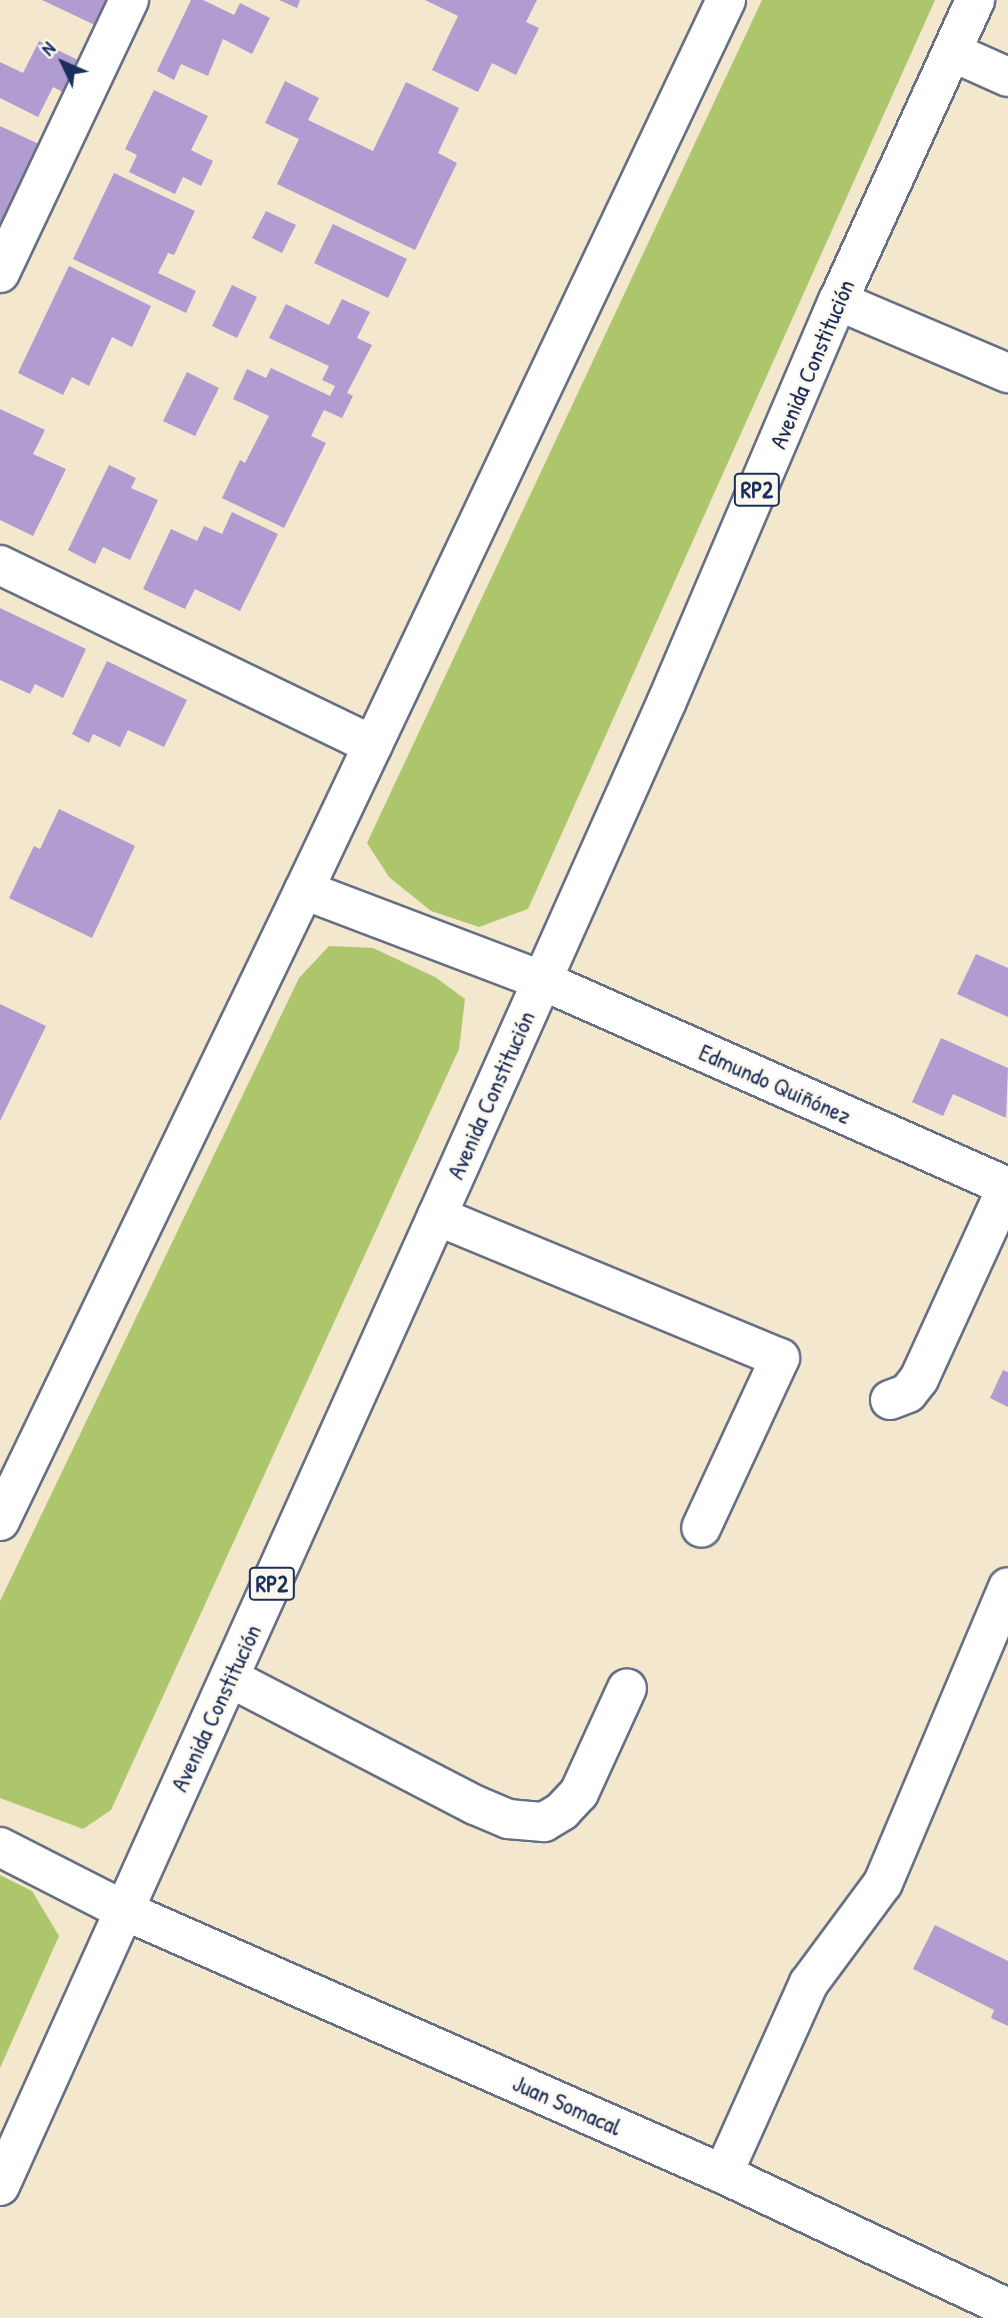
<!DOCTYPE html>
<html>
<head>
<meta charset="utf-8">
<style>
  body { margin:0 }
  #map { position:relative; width:1008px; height:2318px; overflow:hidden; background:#f3e7ce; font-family:"Patrick Hand",sans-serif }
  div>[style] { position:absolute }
  .green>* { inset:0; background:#aec66b }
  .building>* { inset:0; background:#b09cd0 }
  .roads { filter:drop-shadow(2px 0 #676f85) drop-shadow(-2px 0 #676f85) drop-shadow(0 2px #676f85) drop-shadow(0 -2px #676f85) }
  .minor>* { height:38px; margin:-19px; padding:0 19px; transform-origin:19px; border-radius:19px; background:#fff }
  .major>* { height:38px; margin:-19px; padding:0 19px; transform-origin:19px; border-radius:19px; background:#fff }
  span { translate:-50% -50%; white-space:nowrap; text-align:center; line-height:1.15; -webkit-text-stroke:5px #fbf7ec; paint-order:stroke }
  .shield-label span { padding:2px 5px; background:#fbf7ec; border:2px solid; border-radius:5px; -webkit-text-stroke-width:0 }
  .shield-label { font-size:23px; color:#1b2f5e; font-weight:700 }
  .street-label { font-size:24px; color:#1b2f5e }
  .north { position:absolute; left:28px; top:28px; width:70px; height:70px; -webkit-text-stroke:5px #fbf7ec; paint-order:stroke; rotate:314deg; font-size:19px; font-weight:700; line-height:28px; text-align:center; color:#1b2f5e }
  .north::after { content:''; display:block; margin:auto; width:24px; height:32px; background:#1b2f5e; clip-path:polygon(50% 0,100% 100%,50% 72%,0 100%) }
</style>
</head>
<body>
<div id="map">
  <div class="green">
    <i style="clip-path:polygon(762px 0,935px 0,528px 909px,479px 927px,431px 911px,389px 877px,367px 843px)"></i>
    <i style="clip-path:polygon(329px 946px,373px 948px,435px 977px,465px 999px,459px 1049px,111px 1810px,83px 1829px,0 1798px,0 1601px,299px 978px)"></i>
    <i style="clip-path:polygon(0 1875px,32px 1891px,59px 1936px,0 2068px)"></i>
  </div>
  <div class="building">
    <i style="clip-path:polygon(42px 0,109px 0,97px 26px)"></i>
    <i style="clip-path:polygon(191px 0,203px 0,234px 15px,240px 3px,270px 18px,252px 54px,223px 39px,208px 76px,181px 64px,174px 80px,157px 71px)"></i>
    <i style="clip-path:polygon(279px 0,300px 0,297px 8px)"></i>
    <i style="clip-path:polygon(425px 0,537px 0,526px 22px,539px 28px,516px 75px,492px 63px,478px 92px,432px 70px,458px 16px)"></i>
    <i style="clip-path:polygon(39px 41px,80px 61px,65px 93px,53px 87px,38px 117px,0 98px,0 62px,23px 73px)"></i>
    <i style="clip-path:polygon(285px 81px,319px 98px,308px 120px,373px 151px,406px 82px,459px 108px,438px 153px,457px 163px,415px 250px,277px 184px,299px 139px,265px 123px)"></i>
    <i style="clip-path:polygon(154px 90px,208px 116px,191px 150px,213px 161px,201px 186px,183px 177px,175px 194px,129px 172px,137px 155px,125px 149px)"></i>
    <i style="clip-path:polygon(0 126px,43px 146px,0 236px)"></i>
    <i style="clip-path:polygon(114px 173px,195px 211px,174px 255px,168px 253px,158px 273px,196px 291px,186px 313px,73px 259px)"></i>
    <i style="clip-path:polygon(266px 211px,296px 225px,282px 253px,252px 238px)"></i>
    <i style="clip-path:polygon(333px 224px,407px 259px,388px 298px,314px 263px)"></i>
    <i style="clip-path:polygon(69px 266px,151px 306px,132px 347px,112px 337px,89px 386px,72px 377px,63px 395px,18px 373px)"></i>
    <i style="clip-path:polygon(232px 285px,257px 297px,237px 338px,212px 326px)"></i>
    <i style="clip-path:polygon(342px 299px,370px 312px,357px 338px,372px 345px,347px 393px,353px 396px,342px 418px,324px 410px,311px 436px,326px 443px,284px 528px,222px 498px,240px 460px,245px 463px,269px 416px,233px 399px,247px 369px,266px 378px,271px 368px,330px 396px,335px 386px,322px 380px,329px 366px,269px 338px,286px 304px,329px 325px)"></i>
    <i style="clip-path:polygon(187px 372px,219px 388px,195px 436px,163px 421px)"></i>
    <i style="clip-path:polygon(0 409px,45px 430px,33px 454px,66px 469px,33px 536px,0 520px)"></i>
    <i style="clip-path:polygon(109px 465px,136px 478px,131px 488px,158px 500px,130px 560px,103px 547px,95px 564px,68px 550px)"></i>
    <i style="clip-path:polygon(232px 512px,278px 534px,240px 611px,195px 589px,185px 609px,143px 589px,171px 529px,197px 541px,204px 526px,222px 534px)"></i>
    <i style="clip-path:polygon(0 608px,86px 649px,63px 698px,35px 684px,30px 694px,0 680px)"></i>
    <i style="clip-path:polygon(107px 661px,187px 700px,164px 747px,128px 730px,120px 747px,93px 734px,89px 743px,72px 734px)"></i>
    <i style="clip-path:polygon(59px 809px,135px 846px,92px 938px,9px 898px,34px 846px,40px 849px)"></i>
    <i style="clip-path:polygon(976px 954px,1008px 968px,1008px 1017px,957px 994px)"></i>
    <i style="clip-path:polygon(0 1004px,46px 1026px,0 1121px)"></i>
    <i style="clip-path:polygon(941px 1038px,1008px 1068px,1006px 1118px,953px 1094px,943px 1116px,912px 1102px)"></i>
    <i style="clip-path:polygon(1003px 1370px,1008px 1372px,1008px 1407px,990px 1398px)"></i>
    <i style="clip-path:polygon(935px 1925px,1008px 1961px,1008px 2026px,991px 2018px,994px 2010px,913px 1969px)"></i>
  </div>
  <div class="roads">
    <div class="minor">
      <i style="left:952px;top:52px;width:61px;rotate:24.1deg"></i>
      <i style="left:0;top:273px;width:302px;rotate:-64.7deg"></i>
      <i style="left:838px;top:301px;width:185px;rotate:23deg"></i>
      <i style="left:0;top:565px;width:414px;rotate:25.8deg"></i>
      <i style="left:304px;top:890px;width:254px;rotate:20.8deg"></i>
      <i style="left:541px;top:980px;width:511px;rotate:23.91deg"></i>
      <i style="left:437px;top:1216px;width:371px;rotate:22.5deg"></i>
      <i style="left:780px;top:1358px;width:187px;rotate:114.9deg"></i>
      <i style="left:890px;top:1400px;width:19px;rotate:-21deg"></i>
      <i style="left:908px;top:1393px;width:18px;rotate:-52deg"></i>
      <i style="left:919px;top:1379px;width:211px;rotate:-65.4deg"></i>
      <i style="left:230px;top:1678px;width:276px;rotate:27.4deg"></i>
      <i style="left:475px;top:1805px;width:36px;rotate:23deg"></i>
      <i style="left:508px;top:1819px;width:36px;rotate:5deg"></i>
      <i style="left:544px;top:1822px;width:21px;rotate:-31deg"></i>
      <i style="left:562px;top:1811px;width:25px;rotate:-47deg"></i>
      <i style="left:579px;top:1793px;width:115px;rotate:-65.4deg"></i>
      <i style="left:0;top:1847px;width:138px;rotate:27.1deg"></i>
      <i style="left:123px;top:1910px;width:656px;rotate:23.75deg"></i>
      <i style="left:723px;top:2174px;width:315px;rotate:25.2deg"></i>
      <i style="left:723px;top:2174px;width:209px;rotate:-65.8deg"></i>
      <i style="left:809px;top:1983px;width:124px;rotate:-53.5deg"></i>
      <i style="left:883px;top:1883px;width:321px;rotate:-67.1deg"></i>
    </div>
    <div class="major">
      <i style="left:0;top:1521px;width:700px;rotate:-64.28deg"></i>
      <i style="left:304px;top:890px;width:985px;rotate:-64.63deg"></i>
      <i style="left:0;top:2186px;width:1064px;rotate:-65.75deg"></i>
      <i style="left:437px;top:1216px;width:564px;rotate:-65.93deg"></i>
      <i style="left:667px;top:701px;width:435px;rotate:-66.9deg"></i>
      <i style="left:838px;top:301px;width:331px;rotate:-65.5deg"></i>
    </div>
  </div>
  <div class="shield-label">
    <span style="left:757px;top:490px">RP2</span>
    <span style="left:272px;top:1584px">RP2</span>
  </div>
  <div class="street-label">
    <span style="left:812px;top:364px;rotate:-67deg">Avenida Constitución</span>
    <span style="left:775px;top:1084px;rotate:24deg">Edmundo Quiñónez</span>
    <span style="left:491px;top:1095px;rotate:-66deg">Avenida Constitución</span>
    <span style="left:216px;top:1708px;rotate:-65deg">Avenida Constitución</span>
    <span style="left:567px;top:2105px;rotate:24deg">Juan Somacal</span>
  </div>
  <div class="north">N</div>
</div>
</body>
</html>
